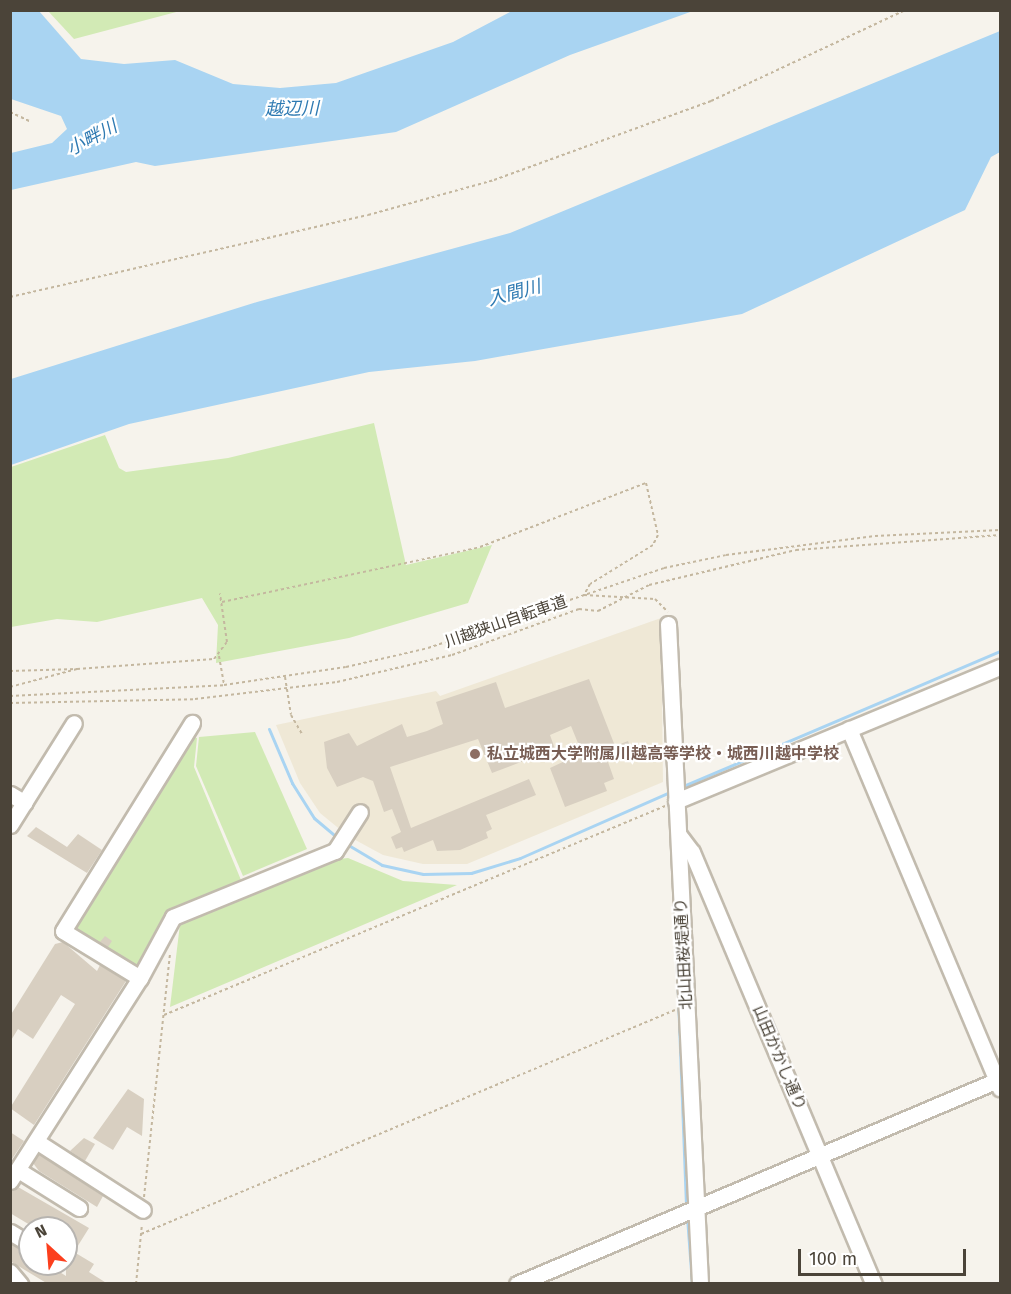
<!DOCTYPE html>
<html>
<head>
<meta charset="utf-8">
<style>
  body { margin:0 }
  #map { position:relative; width:1011px; height:1294px; overflow:hidden; background:#f6f3ec; font-family:"Fira Sans","Noto Sans JP",sans-serif }
  div>[style] { position:absolute }
  .education>* { inset:0; background:#efe8d6 }
  .green>* { inset:0; background:#d2eab5 }
  .water>* { inset:0; background:#a9d4f2 }
  .stream>* { height:3px; margin:-1.5px; padding:0 1.5px; transform-origin:1.5px; border-radius:1.5px; background:#a9d4f2 }
  .building>* { inset:0; background:#d8cfc1 }
  .path>* { height:2px; margin-top:-1px; transform-origin:0; background:repeating-linear-gradient(90deg,#c4b79f 0 3px,transparent 0 6px) }
  .roads { filter:drop-shadow(2px 0 #c2bbae) drop-shadow(-2px 0 #c2bbae) drop-shadow(0 2px #c2bbae) drop-shadow(0 -2px #c2bbae) }
  .minor>* { height:15px; margin:-7.5px; padding:0 7.5px; transform-origin:7.5px; border-radius:7.5px; background:#fff }
  .dots>* { width:16px; height:16px; translate:-50% -50%; box-sizing:border-box; border:3px solid #fff; border-radius:50% }
  span { translate:-50% -50%; white-space:nowrap; text-align:center; line-height:1.15; -webkit-text-stroke:4.5px #fff; paint-order:stroke }
  .street-label { font-size:16px; color:#4b4439 }
  .education-label { font-size:16px; color:#785e54; font-weight:700 }
  .left { translate:0 -50%; text-align:left }
  .water-label { font-size:18px; color:#2e7ab2; font-style:italic }
  .frame { position:absolute; inset:0; border:12px solid #4b4439; pointer-events:none }
  .north { position:absolute; left:18px; top:1216px; width:60px; height:60px; box-sizing:border-box; background:#fff; border:2px solid #b7b4b0; border-radius:50%; rotate:334deg; font-size:16px; font-weight:700; line-height:24px; text-align:center; color:#4b4439 }
  .north::after { content:''; display:block; margin:auto; width:21px; height:27px; background:#fc3f1d; clip-path:polygon(50% 0,100% 100%,50% 72%,0 100%) }
  .scale { position:absolute; left:798px; top:1249px; width:168px; height:27px; box-sizing:border-box; border:3px solid #4b4439; border-top:0; padding-left:8px; font-size:18px; line-height:21px; white-space:nowrap; color:#4b4439; -webkit-text-stroke:4px #fff; paint-order:stroke }
</style>
</head>
<body>
<div id="map">
  <div class="education">
    <i style="clip-path:polygon(661px 618px,663px 782px,467px 864px,423px 864px,383px 855px,348px 836px,320px 813px,300px 783px,276px 725px,436px 691px,440px 696px)"></i>
  </div>
  <div class="green">
    <i style="clip-path:polygon(48px 11px,180px 11px,74px 39px)"></i>
    <i style="clip-path:polygon(374px 423px,406px 565px,492px 545px,468px 603px,349px 638px,216px 663px,218px 625px,202px 598px,97px 622px,57px 619px,11px 627px,11px 467px,105px 435px,119px 468px,126px 472px,228px 458px)"></i>
    <i style="clip-path:polygon(255px 732px,307px 849px,243px 876px,196px 766px,199px 737px)"></i>
    <i style="clip-path:polygon(190px 736px,197px 738px,194px 767px,241px 880px,166px 912px,165px 922px,135px 968px,71px 931px)"></i>
    <i style="clip-path:polygon(348px 858px,403px 881px,457px 885px,170px 1007px,180px 924px,330px 860px)"></i>
  </div>
  <div class="water">
    <i style="clip-path:polygon(11px 10px,39px 11px,81px 59px,124px 64px,175px 60px,233px 84px,280px 88px,336px 83px,453px 42px,512px 11px,693px 11px,570px 55px,396px 132px,155px 166px,136px 162px,11px 190px,11px 153px,52px 143px,67px 129px,61px 116px,11px 99px)"></i>
    <i style="clip-path:polygon(1000px 31px,1000px 152px,991px 157px,965px 210px,742px 314px,475px 361px,369px 372px,129px 424px,11px 465px,11px 379px,257px 302px,510px 233px)"></i>
  </div>
  <div class="stream">
    <i style="left:269px;top:729px;width:59px;rotate:66.9deg"></i>
    <i style="left:292px;top:783px;width:41px;rotate:57.8deg"></i>
    <i style="left:314px;top:818px;width:30px;rotate:40deg"></i>
    <i style="left:681px;top:787px;width:347px;rotate:-23.1deg"></i>
    <i style="left:345px;top:843px;width:43px;rotate:30.7deg"></i>
    <i style="left:382px;top:865px;width:42px;rotate:12.4deg"></i>
    <i style="left:423px;top:874px;width:48px;rotate:-1.2deg"></i>
    <i style="left:471px;top:873px;width:51px;rotate:-17deg"></i>
    <i style="left:520px;top:858px;width:166px;rotate:-23.8deg"></i>
    <i style="left:674px;top:893px;width:314px;rotate:87.8deg"></i>
    <i style="left:687px;top:1217px;width:67px;rotate:85.7deg"></i>
  </div>
  <div class="building">
    <i style="clip-path:polygon(589px 679px,615px 746px,628px 741px,632px 752px,608px 762px,614px 779px,604px 783px,607px 791px,565px 807px,550px 768px,582px 753px,571px 726px,550px 735px,555px 749px,492px 773px,478px 739px,390px 767px,411px 828px,529px 779px,536px 795px,486px 815px,492px 829px,486px 832px,488px 838px,460px 850px,437px 851px,433px 840px,404px 852px,402px 847px,396px 849px,391px 837px,401px 832px,392px 809px,384px 812px,373px 781px,363px 777px,337px 787px,327px 768px,324px 742px,349px 733px,357px 746px,402px 724px,407px 737px,427px 731px,443px 724px,436px 702px,496px 682px,505px 708px)"></i>
    <i style="clip-path:polygon(36px 827px,67px 847px,78px 834px,102px 850px,87px 873px,27px 836px)"></i>
    <i style="clip-path:polygon(105px 936px,112px 941px,108px 947px,100px 942px)"></i>
    <i style="clip-path:polygon(63px 942px,97px 971px,100px 965px,126px 981px,34px 1125px,10px 1108px,75px 1004px,61px 995px,33px 1039px,18px 1029px,10px 1042px,10px 1016px,55px 944px)"></i>
    <i style="clip-path:polygon(128px 1089px,144px 1099px,142px 1136px,127px 1127px,113px 1150px,93px 1138px)"></i>
    <i style="clip-path:polygon(10px 1132px,24px 1141px,10px 1162px)"></i>
    <i style="clip-path:polygon(84px 1138px,95px 1144px,85px 1161px,70px 1151px)"></i>
    <i style="clip-path:polygon(39px 1154px,103px 1196px,97px 1207px,39px 1171px,33px 1163px)"></i>
    <i style="clip-path:polygon(18px 1187px,89px 1228px,74px 1252px,94px 1264px,89px 1272px,108px 1284px,48px 1284px,10px 1261px,10px 1244px,30px 1252px,30px 1264px,47px 1264px,66px 1276px,66px 1241px,72px 1228px,46px 1222px,35px 1228px,10px 1213px,10px 1191px)"></i>
  </div>
  <div class="path">
    <i style="left:10px;top:112px;width:23px;rotate:25deg"></i>
    <i style="left:10px;top:297px;width:367px;rotate:-12.9deg"></i>
    <i style="left:368px;top:215px;width:131px;rotate:-15.5deg"></i>
    <i style="left:494px;top:180px;width:231px;rotate:-20deg"></i>
    <i style="left:711px;top:101px;width:214px;rotate:-25.1deg"></i>
    <i style="left:1000px;top:589px;width:7px;rotate:90deg"></i>
    <i style="left:222px;top:602px;width:264px;rotate:-12deg"></i>
    <i style="left:480px;top:547px;width:178px;rotate:-21.1deg"></i>
    <i style="left:646px;top:483px;width:53px;rotate:77deg"></i>
    <i style="left:658px;top:535px;width:11px;rotate:117deg"></i>
    <i style="left:653px;top:545px;width:74px;rotate:148.2deg"></i>
    <i style="left:590px;top:584px;width:13px;rotate:119deg"></i>
    <i style="left:584px;top:595px;width:71px;rotate:3.2deg"></i>
    <i style="left:655px;top:599px;width:18px;rotate:45deg"></i>
    <i style="left:219px;top:656px;width:29px;rotate:80deg"></i>
    <i style="left:77px;top:669px;width:137px;rotate:-4.2deg"></i>
    <i style="left:214px;top:659px;width:21px;rotate:-53deg"></i>
    <i style="left:227px;top:642px;width:49px;rotate:-98.3deg"></i>
    <i style="left:10px;top:671px;width:67px;rotate:-1.7deg"></i>
    <i style="left:77px;top:669px;width:69px;rotate:165deg"></i>
    <i style="left:285px;top:677px;width:38px;rotate:81deg"></i>
    <i style="left:291px;top:715px;width:22px;rotate:60deg"></i>
    <i style="left:10px;top:696px;width:214px;rotate:-2.9deg"></i>
    <i style="left:224px;top:685px;width:123px;rotate:-8.4deg"></i>
    <i style="left:346px;top:667px;width:84px;rotate:-13deg"></i>
    <i style="left:428px;top:648px;width:249px;rotate:-18.7deg"></i>
    <i style="left:664px;top:568px;width:63px;rotate:-11.8deg"></i>
    <i style="left:726px;top:555px;width:150px;rotate:-7.3deg"></i>
    <i style="left:875px;top:536px;width:125px;rotate:-2.7deg"></i>
    <i style="left:10px;top:703px;width:185px;rotate:-1.2deg"></i>
    <i style="left:195px;top:699px;width:143px;rotate:-6.8deg"></i>
    <i style="left:337px;top:682px;width:118px;rotate:-13.2deg"></i>
    <i style="left:452px;top:655px;width:135px;rotate:-19.9deg"></i>
    <i style="left:579px;top:609px;width:19px;rotate:6deg"></i>
    <i style="left:598px;top:611px;width:57px;rotate:-27deg"></i>
    <i style="left:649px;top:585px;width:151px;rotate:-13.4deg"></i>
    <i style="left:796px;top:550px;width:205px;rotate:-4.2deg"></i>
    <i style="left:164px;top:1015px;width:543px;rotate:-22.64deg"></i>
    <i style="left:144px;top:1197px;width:246px;rotate:-83.9deg"></i>
    <i style="left:141px;top:1234px;width:579px;rotate:-22.76deg"></i>
    <i style="left:136px;top:1284px;width:60px;rotate:-84.3deg"></i>
  </div>
  <div class="roads">
    <div class="minor">
      <i style="left:668px;top:624px;width:661px;rotate:87.22deg"></i>
      <i style="left:849px;top:729px;width:390px;rotate:67.2deg"></i>
      <i style="left:10px;top:794px;width:17px;rotate:31deg"></i>
      <i style="left:676px;top:801px;width:351px;rotate:-22.5deg"></i>
      <i style="left:10px;top:825px;width:120px;rotate:-57.9deg"></i>
      <i style="left:679px;top:835px;width:21px;rotate:53deg"></i>
      <i style="left:692px;top:852px;width:469px;rotate:67.2deg"></i>
      <i style="left:140px;top:978px;width:90px;rotate:-148.6deg"></i>
      <i style="left:63px;top:931px;width:245px;rotate:-58.2deg"></i>
      <i style="left:36px;top:1141px;width:127px;rotate:32.8deg"></i>
      <i style="left:18px;top:1170px;width:72px;rotate:31.9deg"></i>
      <i style="left:10px;top:1181px;width:241px;rotate:-57.4deg"></i>
      <i style="left:140px;top:978px;width:69px;rotate:-61.6deg"></i>
      <i style="left:173px;top:917px;width:175px;rotate:-22.2deg"></i>
      <i style="left:335px;top:851px;width:46px;rotate:-57.3deg"></i>
      <i style="left:10px;top:1232px;width:21px;rotate:31deg"></i>
      <i style="left:10px;top:1272px;width:16px;rotate:50deg"></i>
      <i style="left:517px;top:1284px;width:525px;rotate:-23deg"></i>
    </div>
  </div>
  <div class="dots">
    <i style="left:475px;top:754px;background:#8d6e63"></i>
  </div>
  <div class="street-label">
    <span style="left:506px;top:622px;rotate:-19deg">川越狭山自転車道</span>
    <span style="left:684px;top:954px;rotate:-93deg">北山田桜堤通り</span>
    <span style="left:779px;top:1058px;rotate:67deg">山田かかし通り</span>
  </div>
  <div class="education-label">
    <span class="left" style="left:487px;top:754px">私立城西大学附属川越高等学校・城西川越中学校</span>
  </div>
  <div class="water-label">
    <span style="left:292px;top:109px;rotate:-1deg">越辺川</span>
    <span style="left:92px;top:138px;rotate:-28deg">小畔川</span>
    <span style="left:514px;top:293px;rotate:-15deg">入間川</span>
  </div>
  <div class="frame"></div>
  <div class="north">N</div>
  <div class="scale">100 m</div>
</div>
</body>
</html>
